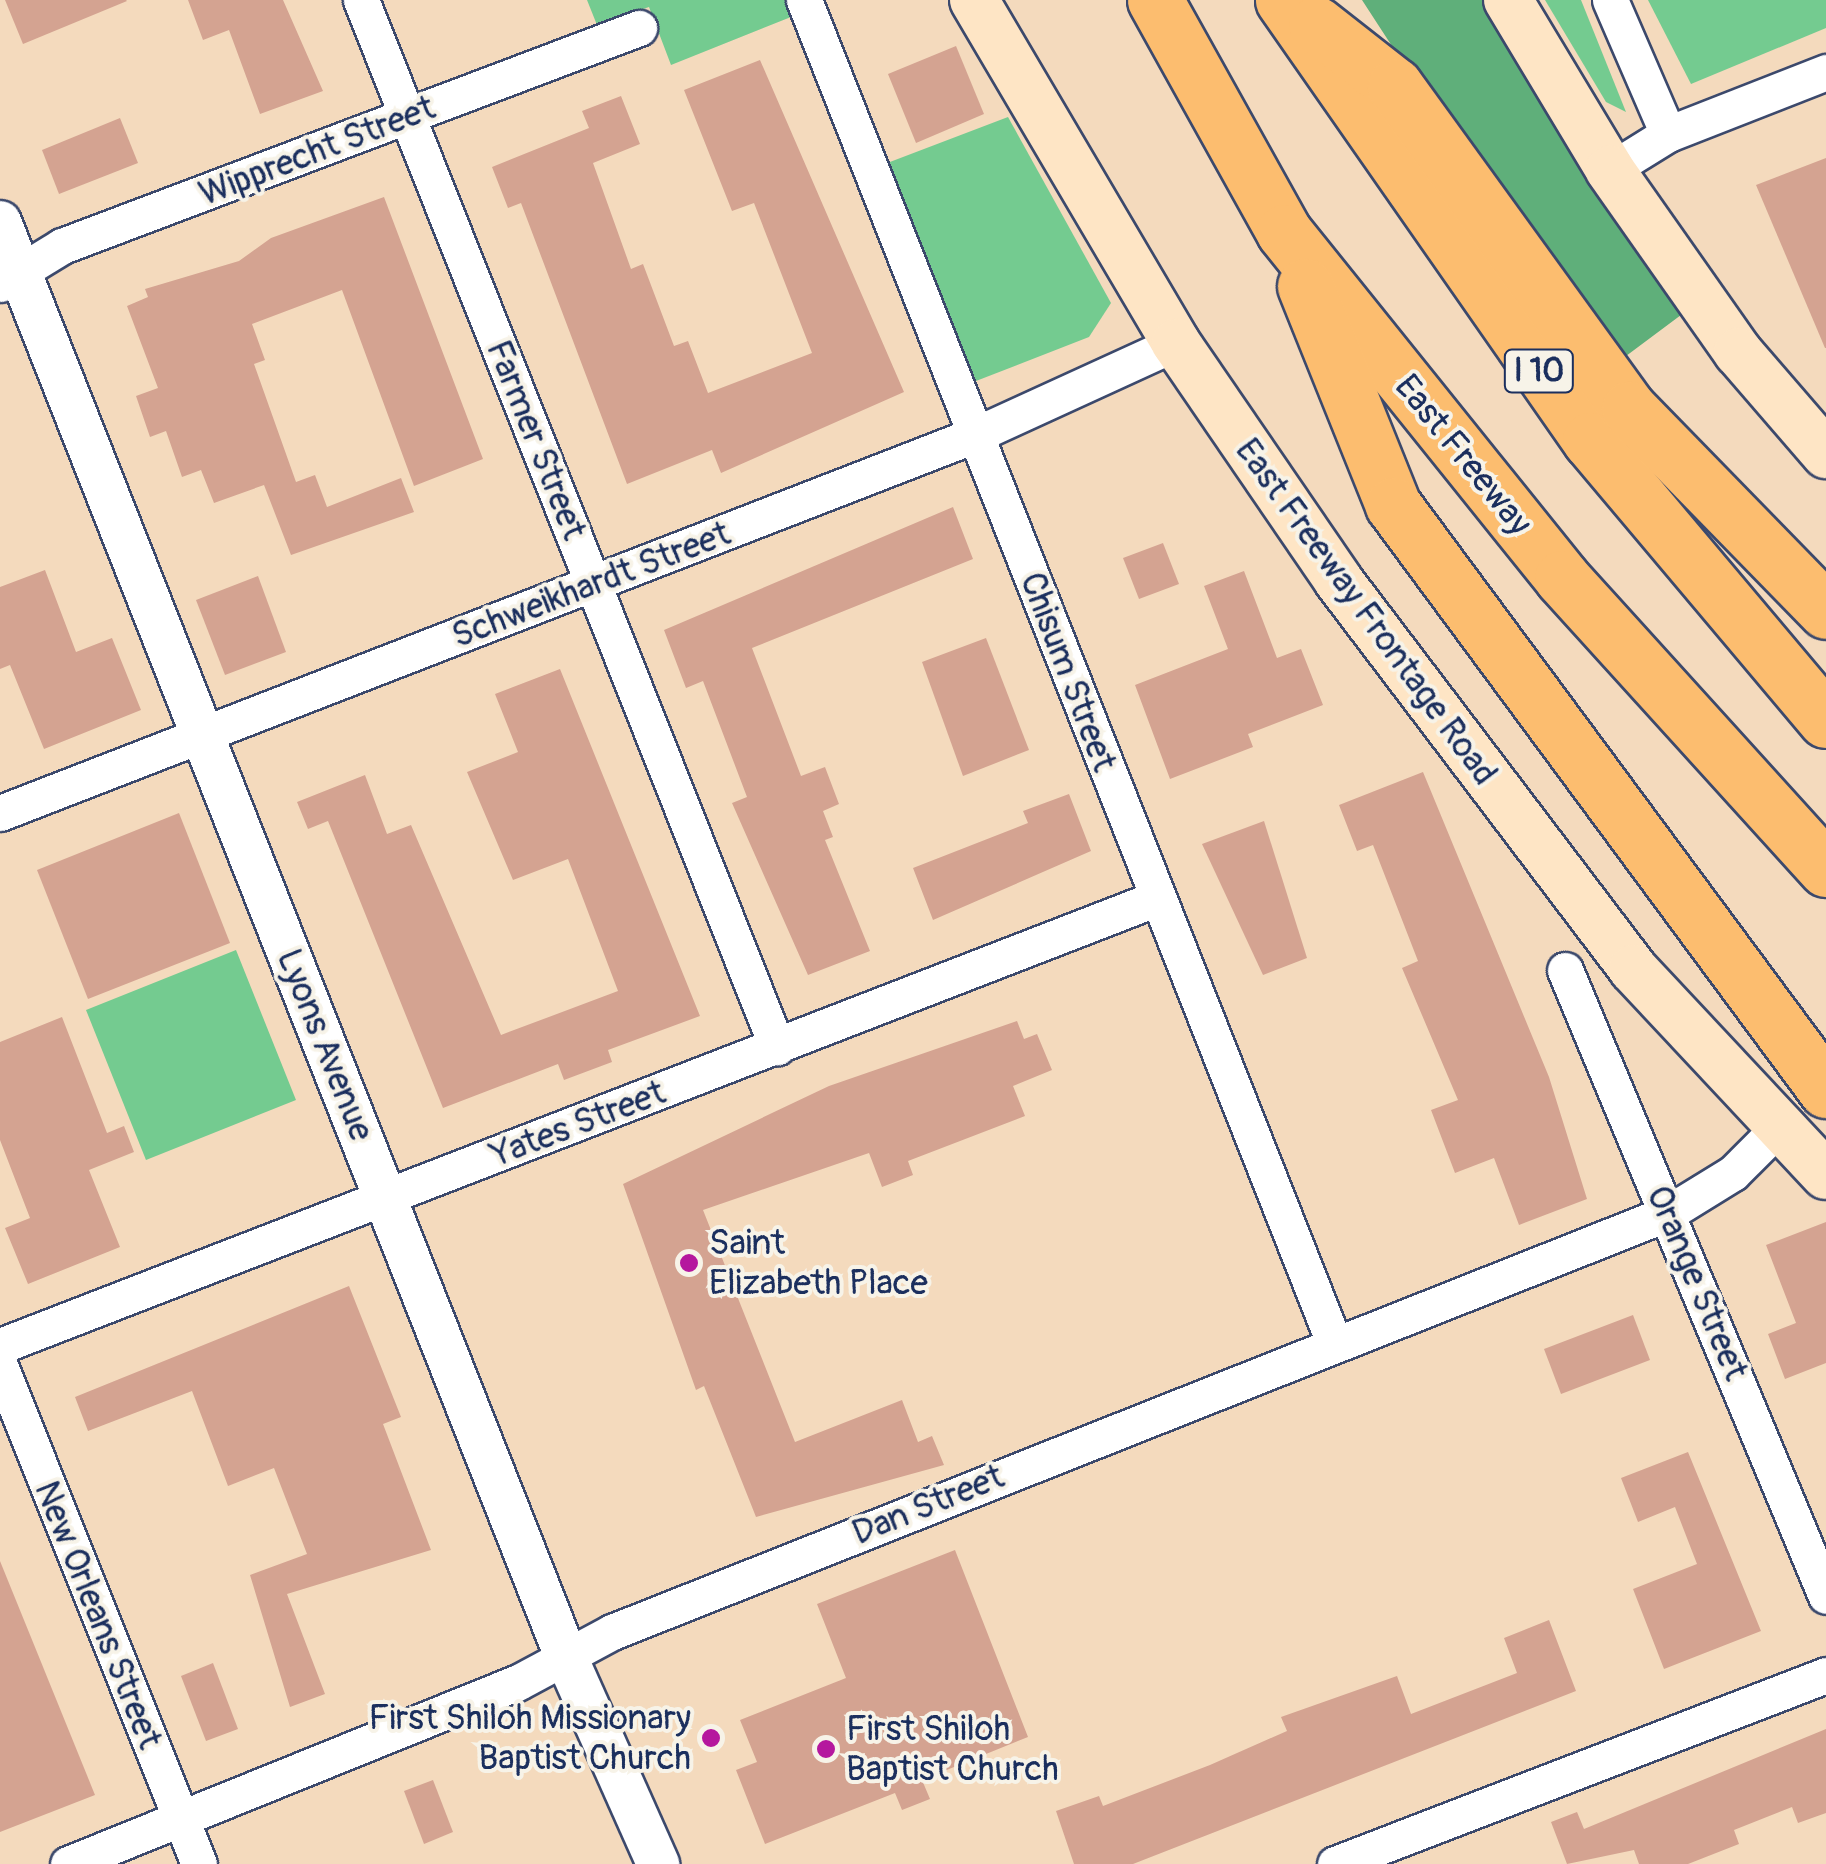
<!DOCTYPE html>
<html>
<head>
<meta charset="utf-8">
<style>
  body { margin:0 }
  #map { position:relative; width:1826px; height:1864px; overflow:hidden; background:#f4dabd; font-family:Pangolin,sans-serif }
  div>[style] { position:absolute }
  .green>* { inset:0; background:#74cb90 }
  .forest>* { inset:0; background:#5faf7a }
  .building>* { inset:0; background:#d4a391 }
  .roads { filter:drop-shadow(2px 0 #3c496c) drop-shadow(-2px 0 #3c496c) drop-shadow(0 2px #3c496c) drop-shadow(0 -2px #3c496c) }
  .minor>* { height:35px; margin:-17.5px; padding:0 17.5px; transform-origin:17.5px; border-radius:17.5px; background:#fff }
  .tertiary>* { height:42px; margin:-21px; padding:0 21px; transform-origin:21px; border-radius:21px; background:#fff }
  .secondary>* { height:48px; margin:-24px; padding:0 24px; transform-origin:24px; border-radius:24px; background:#fee5c5 }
  .motorway>* { height:55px; margin:-27.5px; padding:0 27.5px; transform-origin:27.5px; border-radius:27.5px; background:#fcbd6f }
  .dots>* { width:28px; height:28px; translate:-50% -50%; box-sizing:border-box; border:5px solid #f7f3e8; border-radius:50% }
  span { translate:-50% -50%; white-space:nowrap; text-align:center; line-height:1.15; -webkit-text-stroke:8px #f7f3e8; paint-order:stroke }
  .shield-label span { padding:2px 8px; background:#f7f3e8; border:2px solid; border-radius:8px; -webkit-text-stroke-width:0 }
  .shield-label { font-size:32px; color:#1b2f5e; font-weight:700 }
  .street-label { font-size:35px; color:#1b2f5e }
  .poi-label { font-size:35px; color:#1b2f5e }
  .left { translate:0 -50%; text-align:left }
  .right { translate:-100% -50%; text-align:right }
</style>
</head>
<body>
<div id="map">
  <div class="green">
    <i style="clip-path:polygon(587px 0,797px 0,791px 17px,671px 65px,649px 7px,597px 25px)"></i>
    <i style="clip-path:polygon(1545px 0,1581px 0,1626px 112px,1606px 102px)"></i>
    <i style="clip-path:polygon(1648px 0,1826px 0,1826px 28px,1691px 84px)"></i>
    <i style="clip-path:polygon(1008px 117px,1111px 303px,1089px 337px,976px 381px,882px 165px)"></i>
    <i style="clip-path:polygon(236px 950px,296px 1100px,146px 1160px,86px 1010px)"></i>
  </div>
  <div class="forest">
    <i style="clip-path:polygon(1362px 0,1484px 0,1590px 183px,1681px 315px,1622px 359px,1451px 137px)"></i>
  </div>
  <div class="building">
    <i style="clip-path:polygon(5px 0,126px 0,127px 1px,23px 44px)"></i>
    <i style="clip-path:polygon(188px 0,283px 0,323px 91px,260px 114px,229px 30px,203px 40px)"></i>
    <i style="clip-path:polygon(956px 46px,984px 114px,916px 143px,888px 74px)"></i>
    <i style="clip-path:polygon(760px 60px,904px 392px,721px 473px,712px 450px,627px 484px,521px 203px,508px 208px,492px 167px,589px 128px,582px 111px,621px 96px,640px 144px,593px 163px,631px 269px,643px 264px,674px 346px,688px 341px,708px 393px,812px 353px,754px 203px,732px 211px,684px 90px)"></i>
    <i style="clip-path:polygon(120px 118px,138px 163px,59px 194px,42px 150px)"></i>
    <i style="clip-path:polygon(1826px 158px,1826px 348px,1825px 348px,1756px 185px)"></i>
    <i style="clip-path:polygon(384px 197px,483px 459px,414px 486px,342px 290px,252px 324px,265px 360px,254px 364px,296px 482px,315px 475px,327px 507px,401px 478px,414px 512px,291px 555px,264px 485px,214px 503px,201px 470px,182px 477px,166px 431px,150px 437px,136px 396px,158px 388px,127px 306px,148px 297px,145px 289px,239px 261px,271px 238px)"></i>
    <i style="clip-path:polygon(953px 507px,973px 559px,752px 648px,801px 776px,825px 767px,839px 804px,823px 811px,833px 837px,825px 840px,870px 951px,808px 975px,732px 803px,747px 797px,703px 681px,686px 688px,664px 630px)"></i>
    <i style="clip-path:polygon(1163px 543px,1179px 584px,1139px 599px,1123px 558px)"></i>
    <i style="clip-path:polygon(45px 570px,76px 652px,112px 638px,141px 710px,44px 749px,10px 665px,0 669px,0 587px)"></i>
    <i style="clip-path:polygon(1244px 571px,1277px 658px,1301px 649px,1323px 705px,1248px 734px,1253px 747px,1170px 779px,1135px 685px,1228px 649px,1204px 586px)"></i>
    <i style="clip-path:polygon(258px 576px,286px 652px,225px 675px,196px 600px)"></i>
    <i style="clip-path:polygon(986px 638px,1029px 750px,963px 776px,922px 662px)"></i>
    <i style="clip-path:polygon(560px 669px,700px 1016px,608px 1050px,612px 1062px,564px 1080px,558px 1064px,443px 1108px,328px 821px,308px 829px,297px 802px,365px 775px,387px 834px,411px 825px,501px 1035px,618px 991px,568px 859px,513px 880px,467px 772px,518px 752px,495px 694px)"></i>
    <i style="clip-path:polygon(1423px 772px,1549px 1077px,1587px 1199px,1519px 1225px,1494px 1158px,1455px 1173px,1431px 1110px,1458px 1100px,1402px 968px,1418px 961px,1373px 845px,1357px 851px,1339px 805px)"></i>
    <i style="clip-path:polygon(1069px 794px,1091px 851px,933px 920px,913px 868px,1028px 823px,1023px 811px)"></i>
    <i style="clip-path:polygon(179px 813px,230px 943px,88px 999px,37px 870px)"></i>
    <i style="clip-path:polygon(1264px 821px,1307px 958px,1263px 975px,1202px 844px)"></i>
    <i style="clip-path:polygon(62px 1017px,107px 1133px,124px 1126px,134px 1152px,89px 1170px,120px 1247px,28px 1284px,5px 1228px,30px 1218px,0 1140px,0 1042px)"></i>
    <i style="clip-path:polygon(1017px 1021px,1024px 1039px,1037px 1034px,1052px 1070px,1013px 1086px,1025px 1116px,908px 1161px,913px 1175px,882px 1187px,869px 1153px,703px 1210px,795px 1442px,902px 1400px,918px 1442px,932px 1436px,944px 1465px,756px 1517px,704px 1386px,696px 1390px,623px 1184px,829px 1086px)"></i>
    <i style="clip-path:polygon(1826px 1222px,1826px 1363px,1785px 1379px,1768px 1334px,1796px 1323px,1766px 1245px)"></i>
    <i style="clip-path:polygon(349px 1286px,401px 1417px,383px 1424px,431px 1550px,287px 1594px,325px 1694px,290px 1707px,250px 1575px,307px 1554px,274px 1468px,228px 1486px,192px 1391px,88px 1431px,75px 1397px)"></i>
    <i style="clip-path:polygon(1633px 1315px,1650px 1360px,1561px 1394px,1544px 1349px)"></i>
    <i style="clip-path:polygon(1688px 1452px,1761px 1631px,1664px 1669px,1633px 1589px,1697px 1564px,1675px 1507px,1638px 1522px,1621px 1478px)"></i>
    <i style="clip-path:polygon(955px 1550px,1028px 1737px,922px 1780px,930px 1799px,902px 1810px,895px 1793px,765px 1844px,736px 1770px,757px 1762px,740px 1720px,846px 1678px,817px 1604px)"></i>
    <i style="clip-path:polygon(0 1561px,95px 1795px,0 1832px)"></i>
    <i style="clip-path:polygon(1549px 1620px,1576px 1691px,1133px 1864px,1074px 1864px,1056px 1811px,1099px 1796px,1103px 1806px,1210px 1765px,1287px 1731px,1281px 1717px,1397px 1676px,1411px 1714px,1517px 1673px,1504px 1638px)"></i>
    <i style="clip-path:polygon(213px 1663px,238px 1729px,206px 1741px,181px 1676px)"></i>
    <i style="clip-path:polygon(1826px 1729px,1826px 1813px,1798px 1823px,1792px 1807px,1734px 1830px,1739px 1844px,1688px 1864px,1639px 1864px,1634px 1850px,1567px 1864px,1551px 1822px,1577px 1812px,1584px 1829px)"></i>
    <i style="clip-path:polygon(433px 1780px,453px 1832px,424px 1844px,404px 1791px)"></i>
  </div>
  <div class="roads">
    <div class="minor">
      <i style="left:361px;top:0;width:1127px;rotate:68.33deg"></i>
      <i style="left:804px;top:0;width:1444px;rotate:68.46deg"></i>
      <i style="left:1610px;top:0;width:146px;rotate:66.6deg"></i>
      <i style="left:1610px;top:170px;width:68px;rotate:-31.8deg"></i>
      <i style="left:1668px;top:134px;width:170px;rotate:-21.4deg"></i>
      <i style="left:0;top:284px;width:73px;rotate:-31.5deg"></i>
      <i style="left:62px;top:246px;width:617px;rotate:-20.7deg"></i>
      <i style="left:0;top:813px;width:1048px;rotate:-21.2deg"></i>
      <i style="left:977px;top:434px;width:219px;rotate:-24.6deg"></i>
      <i style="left:1565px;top:970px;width:678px;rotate:67.37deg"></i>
      <i style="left:0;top:1346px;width:1238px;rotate:-21.16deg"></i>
      <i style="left:0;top:1366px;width:536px;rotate:68.22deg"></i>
      <i style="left:68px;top:1864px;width:484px;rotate:-22deg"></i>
      <i style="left:517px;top:1683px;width:108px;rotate:-28.2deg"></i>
      <i style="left:612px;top:1632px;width:1136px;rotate:-21.64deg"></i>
      <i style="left:1668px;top:1213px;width:76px;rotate:-31.6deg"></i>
      <i style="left:1733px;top:1173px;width:61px;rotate:-45deg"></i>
      <i style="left:1335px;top:1864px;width:526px;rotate:-21.05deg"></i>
    </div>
    <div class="tertiary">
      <i style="left:0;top:222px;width:1543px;rotate:68.47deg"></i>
      <i style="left:566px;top:1657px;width:227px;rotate:66deg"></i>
    </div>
    <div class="secondary">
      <i style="left:974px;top:0;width:398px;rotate:59.5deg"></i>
      <i style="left:1176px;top:343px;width:287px;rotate:55.6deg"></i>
      <i style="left:1338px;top:580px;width:488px;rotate:52.8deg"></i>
      <i style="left:1633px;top:969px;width:282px;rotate:46.9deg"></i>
      <i style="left:1508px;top:0;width:198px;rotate:59deg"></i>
      <i style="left:1610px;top:170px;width:223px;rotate:54.9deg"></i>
      <i style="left:1738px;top:352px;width:135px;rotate:49.2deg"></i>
    </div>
    <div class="motorway">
      <i style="left:1155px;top:0;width:265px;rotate:60.9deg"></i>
      <i style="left:1284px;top:232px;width:444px;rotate:51.2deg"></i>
      <i style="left:1562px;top:578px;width:393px;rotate:47.8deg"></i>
      <i style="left:1283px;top:0;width:537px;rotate:55.1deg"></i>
      <i style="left:1590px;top:440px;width:366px;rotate:49.9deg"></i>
      <i style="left:1316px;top:24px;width:100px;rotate:38.1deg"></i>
      <i style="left:1395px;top:86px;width:399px;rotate:54.1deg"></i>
      <i style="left:1629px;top:409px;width:282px;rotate:45.7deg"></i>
      <i style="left:1305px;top:286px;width:236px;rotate:68.1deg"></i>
      <i style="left:1393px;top:505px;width:728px;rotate:53.49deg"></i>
    </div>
  </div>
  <div class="dots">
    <i style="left:689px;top:1263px;background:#b5179e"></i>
    <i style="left:711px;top:1738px;background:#b5179e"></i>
    <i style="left:826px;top:1749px;background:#b5179e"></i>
  </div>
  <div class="shield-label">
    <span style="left:1539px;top:371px">I 10</span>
  </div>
  <div class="street-label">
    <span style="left:317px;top:151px;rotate:-21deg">Wipprecht Street</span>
    <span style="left:536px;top:440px;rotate:68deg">Farmer Street</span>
    <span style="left:1463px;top:455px;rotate:51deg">East Freeway</span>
    <span style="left:591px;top:585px;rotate:-21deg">Schweikhardt Street</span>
    <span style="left:1366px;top:612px;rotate:54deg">East Freeway Frontage Road</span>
    <span style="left:1068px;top:672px;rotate:69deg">Chisum Street</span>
    <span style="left:325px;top:1045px;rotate:68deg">Lyons Avenue</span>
    <span style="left:578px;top:1124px;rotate:-21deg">Yates Street</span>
    <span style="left:1697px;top:1283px;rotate:67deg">Orange Street</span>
    <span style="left:928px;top:1505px;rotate:-22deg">Dan Street</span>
    <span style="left:98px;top:1615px;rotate:68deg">New Orleans Street</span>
  </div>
  <div class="poi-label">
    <span class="left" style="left:709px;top:1263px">Saint<br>Elizabeth Place</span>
    <span class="right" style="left:691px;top:1738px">First Shiloh Missionary<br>Baptist Church</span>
    <span class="left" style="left:846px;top:1749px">First Shiloh<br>Baptist Church</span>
  </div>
</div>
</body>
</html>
